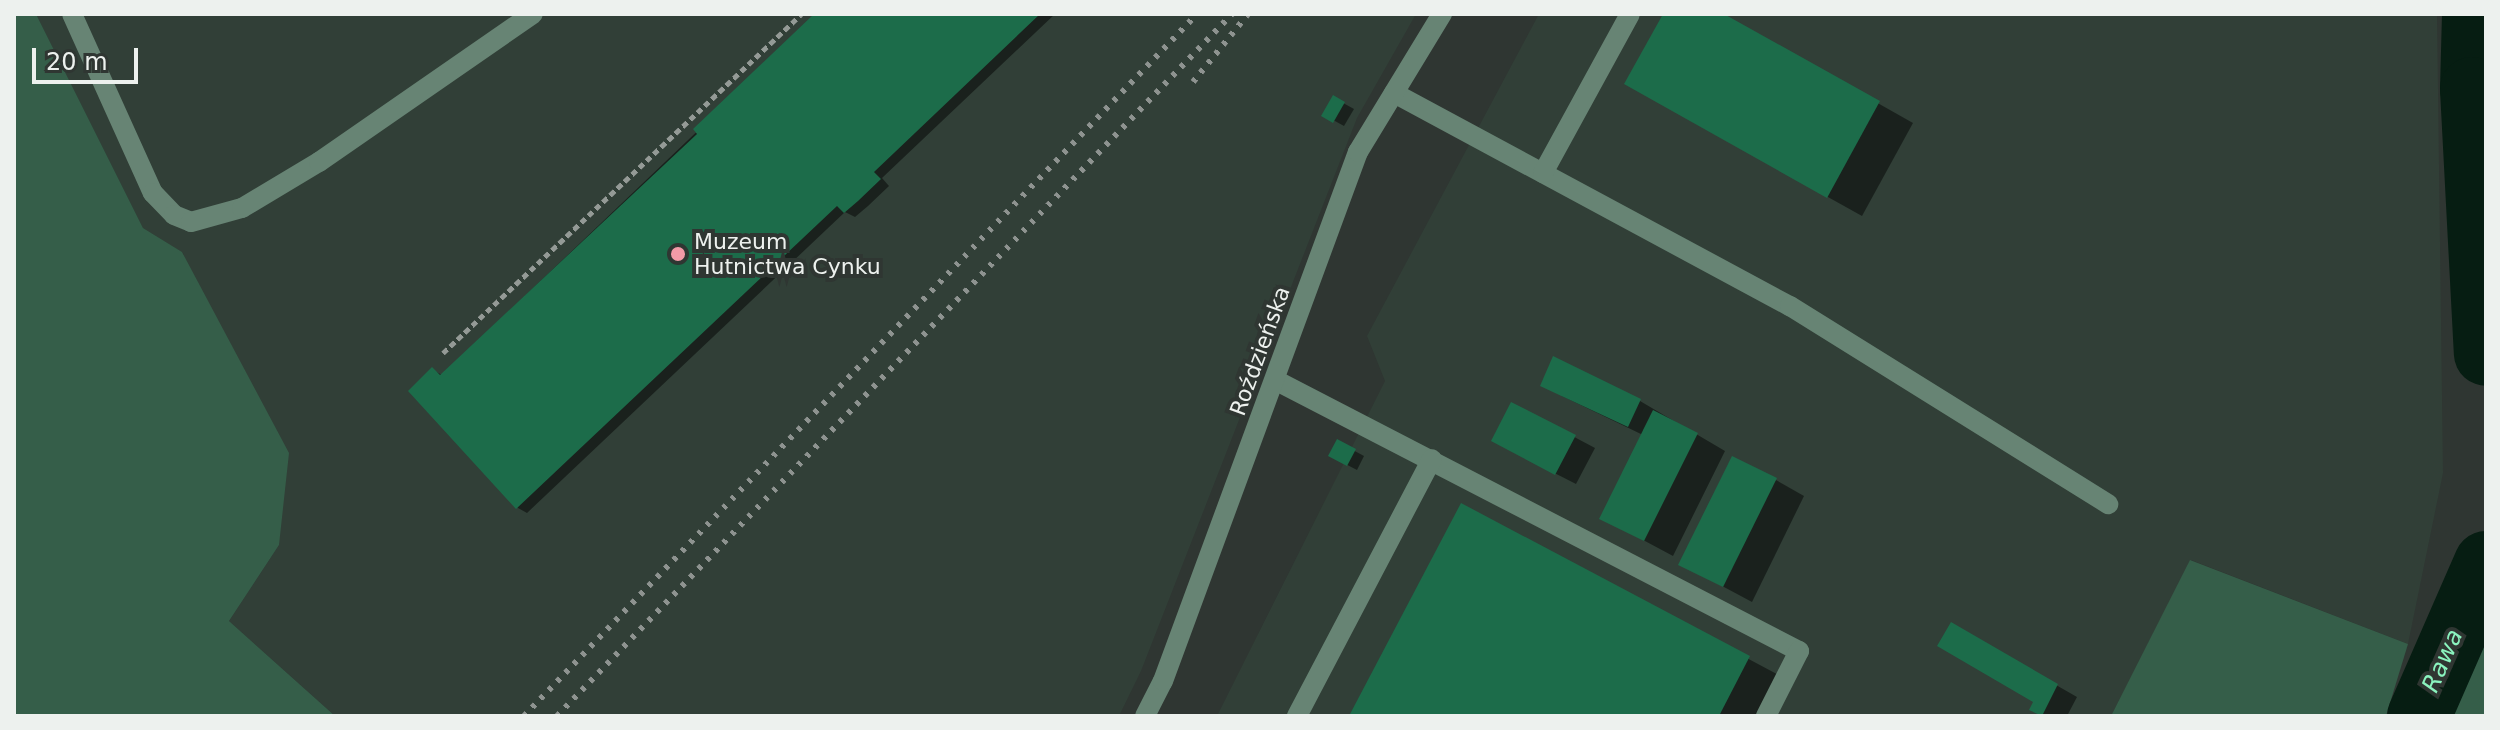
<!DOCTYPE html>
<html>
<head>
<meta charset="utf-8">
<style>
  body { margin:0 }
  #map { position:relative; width:2500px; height:730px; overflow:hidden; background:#2f3632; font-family:"DejaVu Sans",sans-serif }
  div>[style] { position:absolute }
  .built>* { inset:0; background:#313f37 }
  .green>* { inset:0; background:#355e49 }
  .shadow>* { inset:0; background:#0007 }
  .river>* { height:64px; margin:-32px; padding:0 32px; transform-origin:32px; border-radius:32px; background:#061d12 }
  .building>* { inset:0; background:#1c6c4a }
  .path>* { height:5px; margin-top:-2.5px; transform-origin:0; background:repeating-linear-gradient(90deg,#949a96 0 6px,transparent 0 10px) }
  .minor>* { height:20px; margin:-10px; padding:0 10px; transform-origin:10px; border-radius:10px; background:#678474 }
  .rail>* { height:6px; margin-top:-3px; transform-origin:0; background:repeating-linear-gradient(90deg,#8e9390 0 4px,transparent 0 12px) }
  .dots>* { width:22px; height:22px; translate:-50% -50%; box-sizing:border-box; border:4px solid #2f3632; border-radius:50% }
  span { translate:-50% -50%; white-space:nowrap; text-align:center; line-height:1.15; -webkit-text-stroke:8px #2f3632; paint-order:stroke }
  .poi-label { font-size:22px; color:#edf1ee }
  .left { translate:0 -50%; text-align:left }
  .street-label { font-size:22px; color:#edf1ee }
  .water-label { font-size:24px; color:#8bf4bf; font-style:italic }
  .frame { position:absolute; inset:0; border:16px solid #edf1ee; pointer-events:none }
  .scale { position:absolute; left:32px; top:48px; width:106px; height:36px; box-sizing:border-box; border:4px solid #edf1ee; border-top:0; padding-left:10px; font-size:24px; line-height:28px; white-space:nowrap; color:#edf1ee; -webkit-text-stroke:6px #2f3632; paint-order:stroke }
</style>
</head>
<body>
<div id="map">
  <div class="built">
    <i style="clip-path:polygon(36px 14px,1416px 14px,1357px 118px,1141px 671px,1119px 716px,335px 716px,229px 621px,279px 545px,183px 253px,143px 228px)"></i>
    <i style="clip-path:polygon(1539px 14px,2437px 14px,2443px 473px,2408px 644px,2191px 560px,2111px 716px,1217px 716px,1385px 381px,1367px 336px)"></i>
  </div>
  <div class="green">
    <i style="clip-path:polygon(14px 14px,36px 14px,143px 228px,182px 252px,289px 453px,279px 545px,229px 621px,335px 716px,14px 716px)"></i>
    <i style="clip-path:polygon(2190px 560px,2408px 644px,2386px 716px,2111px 716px)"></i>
    <i style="clip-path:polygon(2486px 610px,2486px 716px,2441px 716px)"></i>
  </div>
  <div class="shadow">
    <i style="clip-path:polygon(820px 14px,1055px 14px,882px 178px,889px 186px,868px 206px,855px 217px,845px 212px,527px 513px,518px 508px,411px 391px,433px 370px,442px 375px)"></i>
    <i style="clip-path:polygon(1665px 14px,1720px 14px,1913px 123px,1862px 216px,1693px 122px)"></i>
    <i style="clip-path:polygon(1334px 98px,1354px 109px,1344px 126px,1324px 115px)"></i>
    <i style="clip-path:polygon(1562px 396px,1640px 401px,1725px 451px,1673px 556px,1602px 518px,1643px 435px)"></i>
    <i style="clip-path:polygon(1512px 404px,1595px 448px,1576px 484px,1513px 452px)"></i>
    <i style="clip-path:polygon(1338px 442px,1364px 456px,1357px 470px,1330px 456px)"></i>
    <i style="clip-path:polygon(1776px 480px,1804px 496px,1752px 602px,1681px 564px)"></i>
    <i style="clip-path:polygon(1462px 506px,1784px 678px,1763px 716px,1351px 716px)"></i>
    <i style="clip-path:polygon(1951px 625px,2077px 697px,2067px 716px,2044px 716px,2032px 709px,2036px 701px)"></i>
  </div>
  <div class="river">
    <i style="left:2474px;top:14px;width:75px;rotate:91.5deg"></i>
    <i style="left:2472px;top:89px;width:265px;rotate:87deg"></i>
    <i style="left:2419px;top:716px;width:167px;rotate:-66.4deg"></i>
  </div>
  <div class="building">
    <i style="clip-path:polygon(814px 14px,1040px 14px,874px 172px,881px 179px,858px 201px,844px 213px,837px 206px,516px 509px,408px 391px,432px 367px,440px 375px,697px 134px,693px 129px)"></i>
    <i style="clip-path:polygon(1663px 14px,1724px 14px,1880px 101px,1827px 198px,1624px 84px)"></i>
    <i style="clip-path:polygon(1333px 95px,1345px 102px,1333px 123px,1321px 116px)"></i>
    <i style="clip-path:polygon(1553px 356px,1641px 399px,1628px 427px,1540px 386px)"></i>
    <i style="clip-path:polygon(1511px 402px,1576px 435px,1555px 475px,1491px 441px)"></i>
    <i style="clip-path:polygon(1653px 410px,1698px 433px,1644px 541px,1599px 519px)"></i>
    <i style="clip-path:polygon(1337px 439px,1356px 449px,1347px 466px,1328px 456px)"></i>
    <i style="clip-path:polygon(1732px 456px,1777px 478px,1723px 587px,1678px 565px)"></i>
    <i style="clip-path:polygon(1461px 503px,1750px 656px,1719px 716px,1349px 716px)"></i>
    <i style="clip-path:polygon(1951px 622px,2058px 684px,2042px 716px,2029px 710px,2033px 702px,1937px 646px)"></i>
  </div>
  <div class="path">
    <i style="left:443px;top:353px;width:493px;rotate:-43.4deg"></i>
  </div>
  <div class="minor">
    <i style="left:72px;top:14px;width:196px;rotate:65.7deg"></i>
    <i style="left:153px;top:193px;width:30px;rotate:46deg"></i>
    <i style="left:174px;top:215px;width:18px;rotate:22deg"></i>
    <i style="left:191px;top:222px;width:53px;rotate:-15.4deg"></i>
    <i style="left:242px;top:208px;width:90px;rotate:-30.9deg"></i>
    <i style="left:319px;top:162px;width:260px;rotate:-34.7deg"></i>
    <i style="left:1394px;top:93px;width:450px;rotate:28.3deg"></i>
    <i style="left:1790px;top:306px;width:375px;rotate:31.9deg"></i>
    <i style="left:1543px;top:173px;width:181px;rotate:-61.3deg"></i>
    <i style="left:1275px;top:380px;width:590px;rotate:27.35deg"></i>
    <i style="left:1799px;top:651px;width:73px;rotate:116.9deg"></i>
    <i style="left:1145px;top:716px;width:39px;rotate:-63deg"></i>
    <i style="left:1163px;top:681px;width:564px;rotate:-69.77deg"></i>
    <i style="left:1358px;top:152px;width:162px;rotate:-58.7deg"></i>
    <i style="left:1297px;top:716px;width:290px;rotate:-62.3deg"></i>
  </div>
  <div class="rail">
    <i style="left:1193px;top:82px;width:87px;rotate:-51deg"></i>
    <i style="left:524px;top:716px;width:972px;rotate:-46.21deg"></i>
    <i style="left:557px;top:716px;width:974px;rotate:-46.12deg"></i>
  </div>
  <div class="dots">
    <i style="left:678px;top:254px;background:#f39aa7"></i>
  </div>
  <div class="poi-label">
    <span class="left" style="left:694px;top:254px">Muzeum<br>Hutnictwa Cynku</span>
  </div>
  <div class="street-label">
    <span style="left:1260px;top:351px;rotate:-70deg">Roździeńska</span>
  </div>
  <div class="water-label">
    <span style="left:2443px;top:661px;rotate:-66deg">Rawa</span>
  </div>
  <div class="frame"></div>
  <div class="scale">20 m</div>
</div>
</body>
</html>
